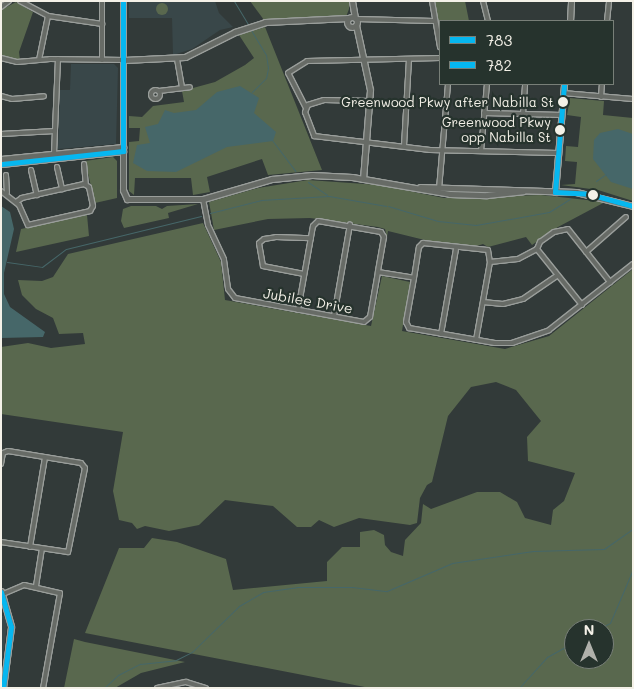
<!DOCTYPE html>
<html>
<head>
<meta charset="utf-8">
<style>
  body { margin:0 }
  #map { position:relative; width:634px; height:689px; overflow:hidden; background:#323a39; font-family:Mali,sans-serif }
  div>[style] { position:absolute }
  .built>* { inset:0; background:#394749 }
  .green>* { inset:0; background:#59684e }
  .round { border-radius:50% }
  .water>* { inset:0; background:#466769 }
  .stream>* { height:1px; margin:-0.5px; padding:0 0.5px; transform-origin:0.5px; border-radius:0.5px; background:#466769 }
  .roads { filter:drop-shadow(1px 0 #9a9e9b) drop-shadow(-1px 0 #9a9e9b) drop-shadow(0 1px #9a9e9b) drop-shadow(0 -1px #9a9e9b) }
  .street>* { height:4px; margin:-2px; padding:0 2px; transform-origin:2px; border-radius:2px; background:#676b66 }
  .street>.ring { margin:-2px; padding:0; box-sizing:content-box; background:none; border:4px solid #676b66; border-radius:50% }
  .secondary>* { height:5px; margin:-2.5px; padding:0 2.5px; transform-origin:2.5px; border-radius:2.5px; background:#676b66 }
  .secondary>.ring { margin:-2.5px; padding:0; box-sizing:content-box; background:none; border:5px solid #676b66; border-radius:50% }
  .bus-1>* { height:5px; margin:-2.5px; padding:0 2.5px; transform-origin:2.5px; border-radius:2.5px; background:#06b7f0 }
  .bus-2>* { height:5px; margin:-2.5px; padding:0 2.5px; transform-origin:2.5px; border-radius:2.5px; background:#06b7f0 }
  .dots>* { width:14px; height:14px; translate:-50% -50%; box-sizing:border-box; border:2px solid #26332d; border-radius:50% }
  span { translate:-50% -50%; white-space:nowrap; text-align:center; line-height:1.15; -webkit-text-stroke:4.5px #26332d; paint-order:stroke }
  .bus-label { font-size:13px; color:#f4f1e8 }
  .right { translate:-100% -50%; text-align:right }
  .street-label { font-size:14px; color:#f4f1e8 }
  .frame { position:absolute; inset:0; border:2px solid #f4f1e8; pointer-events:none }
  .legend { position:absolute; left:439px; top:20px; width:175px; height:65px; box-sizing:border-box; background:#26332d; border:1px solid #787f78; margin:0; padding:6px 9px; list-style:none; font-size:15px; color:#f4f1e8 }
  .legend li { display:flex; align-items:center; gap:10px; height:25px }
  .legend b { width:25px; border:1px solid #787f78 }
  .north { position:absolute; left:564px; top:619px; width:50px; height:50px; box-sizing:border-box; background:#26332d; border:1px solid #787f78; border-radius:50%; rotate:0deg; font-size:14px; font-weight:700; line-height:20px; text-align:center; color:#f4f1e8 }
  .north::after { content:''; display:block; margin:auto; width:18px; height:22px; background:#b0b1ab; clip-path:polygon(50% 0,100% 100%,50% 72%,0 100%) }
</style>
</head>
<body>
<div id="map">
  <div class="built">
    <i style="clip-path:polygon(129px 1px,215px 1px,219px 13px,233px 27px,220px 30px,192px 49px,173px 55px,172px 18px,129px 18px)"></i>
    <i style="clip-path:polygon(71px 64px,114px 64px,118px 68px,116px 144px,58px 149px,60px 90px,70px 90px)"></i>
    <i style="clip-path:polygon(1px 616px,6px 616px,7px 625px,1px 672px)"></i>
  </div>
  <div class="green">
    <i style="clip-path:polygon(250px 1px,349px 1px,349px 9px,346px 17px,264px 20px)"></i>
    <i style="clip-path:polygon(434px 1px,465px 1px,469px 21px,440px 21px,440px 39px)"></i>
    <i style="clip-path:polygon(16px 2px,33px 12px,19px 52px,20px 60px,1px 56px,1px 10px)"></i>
    <i class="round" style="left:156px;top:3px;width:12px;height:12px"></i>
    <i style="clip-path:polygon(265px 27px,322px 170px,268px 175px,262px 159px,207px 177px,210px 192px,193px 195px,191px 178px,135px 178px,134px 195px,129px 191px,129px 142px,139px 141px,140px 128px,129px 128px,129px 116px,142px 117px,153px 106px,184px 102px,182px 91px,215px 82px,245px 65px,254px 58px,239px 35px)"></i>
    <i style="clip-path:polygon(570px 98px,604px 101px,603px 115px,633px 118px,633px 201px,598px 190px,561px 185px,575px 184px,577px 162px,565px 161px,566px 146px,578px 147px,581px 117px,567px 115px)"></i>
    <i style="clip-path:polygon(113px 157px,117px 161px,117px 198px,95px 203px,85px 161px)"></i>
    <i style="clip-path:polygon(308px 180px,379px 185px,444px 198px,541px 195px,605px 202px,558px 227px,532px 245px,526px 237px,488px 247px,483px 244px,474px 247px,445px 245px,388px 231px,387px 237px,385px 229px,378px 227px,310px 218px,268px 219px,214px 230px,209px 202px,258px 188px)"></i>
    <i style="clip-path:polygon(198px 204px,168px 213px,169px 218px,124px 228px,121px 221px,123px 209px,131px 206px,156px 206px,162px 209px,167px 206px)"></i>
    <i style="clip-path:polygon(87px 215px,89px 236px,16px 252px,21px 229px)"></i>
    <i style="clip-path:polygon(evenodd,203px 223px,221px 262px,225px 300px,371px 326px,382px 276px,410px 282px,402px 331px,505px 349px,549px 336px,633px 269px,633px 688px,370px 688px,85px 633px,119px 548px,144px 548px,152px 538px,177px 542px,226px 559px,233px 590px,327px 581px,327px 562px,342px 547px,360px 547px,360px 532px,374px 530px,384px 535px,385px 545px,391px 552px,403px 556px,405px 540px,421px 523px,423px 504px,431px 509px,477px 492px,500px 492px,517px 502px,525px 518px,551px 525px,553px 510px,564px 501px,575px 473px,528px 461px,527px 437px,541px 421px,516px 390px,496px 382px,471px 387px,448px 416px,432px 482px,427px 485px,420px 498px,417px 523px,410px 525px,359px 518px,334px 527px,319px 520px,311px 527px,297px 527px,273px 506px,225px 500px,199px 525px,169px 531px,145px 526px,137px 529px,132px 523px,119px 520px,113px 491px,123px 432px,1px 414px,1px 347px,28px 343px,51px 348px,85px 344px,83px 333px,59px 334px,53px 318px,36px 309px,22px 295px,18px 280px,42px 281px,53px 277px,68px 254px,203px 223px,574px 629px,604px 629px,604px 659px,574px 659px,574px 629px)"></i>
    <i style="clip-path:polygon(74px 639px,85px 642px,185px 662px,141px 673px,115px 688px,64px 688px)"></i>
  </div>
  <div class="water">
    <i style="clip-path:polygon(240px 86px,259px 98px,254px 113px,276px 132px,273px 141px,227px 147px,176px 172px,147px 171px,133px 163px,137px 145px,150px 143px,145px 127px,158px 124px,165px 110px,174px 113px,196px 110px,217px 92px)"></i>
    <i style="clip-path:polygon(618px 129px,633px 134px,633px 189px,611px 182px,593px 159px,594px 140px,600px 133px)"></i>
    <i style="clip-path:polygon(1px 206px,10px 212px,14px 229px,4px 273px,4px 294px,10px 307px,45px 332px,43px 337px,1px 338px)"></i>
  </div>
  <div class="stream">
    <i style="left:234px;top:1px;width:29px;rotate:59deg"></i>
    <i style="left:251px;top:30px;width:29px;rotate:59deg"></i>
    <i style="left:266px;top:55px;width:13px;rotate:81deg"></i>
    <i style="left:268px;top:68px;width:10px;rotate:101deg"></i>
    <i style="left:266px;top:78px;width:20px;rotate:135deg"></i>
    <i style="left:272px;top:140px;width:39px;rotate:53deg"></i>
    <i style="left:596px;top:181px;width:12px;rotate:-35deg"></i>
    <i style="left:308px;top:182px;width:23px;rotate:34deg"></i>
    <i style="left:388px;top:206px;width:52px;rotate:16.7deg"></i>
    <i style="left:438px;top:221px;width:38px;rotate:6deg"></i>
    <i style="left:476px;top:225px;width:74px;rotate:-10.1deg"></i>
    <i style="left:549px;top:212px;width:25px;rotate:-32deg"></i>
    <i style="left:210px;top:213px;width:53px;rotate:-14.3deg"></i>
    <i style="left:261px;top:200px;width:68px;rotate:-3.4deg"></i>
    <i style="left:329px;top:196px;width:58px;rotate:10deg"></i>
    <i style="left:7px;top:262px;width:35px;rotate:8deg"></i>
    <i style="left:42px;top:267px;width:30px;rotate:-37deg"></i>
    <i style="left:66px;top:249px;width:139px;rotate:-13.7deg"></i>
    <i style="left:598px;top:629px;width:13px;rotate:-27deg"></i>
    <i style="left:610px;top:623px;width:59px;rotate:-66.9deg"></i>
    <i style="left:104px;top:688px;width:19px;rotate:-43deg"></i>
    <i style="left:118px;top:675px;width:25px;rotate:-27deg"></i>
    <i style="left:140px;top:664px;width:36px;rotate:-6deg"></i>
    <i style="left:176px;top:660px;width:18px;rotate:-27deg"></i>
    <i style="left:192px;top:652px;width:66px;rotate:-44.4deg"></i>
    <i style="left:239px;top:606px;width:28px;rotate:-30deg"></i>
    <i style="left:263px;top:592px;width:34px;rotate:-8deg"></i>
    <i style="left:297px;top:587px;width:55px"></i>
    <i style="left:352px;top:587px;width:35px;rotate:7deg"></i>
    <i style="left:387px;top:591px;width:71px;rotate:-23.3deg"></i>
    <i style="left:452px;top:563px;width:82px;rotate:-8.4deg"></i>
    <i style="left:533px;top:551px;width:71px;rotate:-1.6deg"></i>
    <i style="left:604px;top:549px;width:35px;rotate:-35deg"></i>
    <i style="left:519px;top:688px;width:42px;rotate:-47.9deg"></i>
    <i style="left:547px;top:657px;width:31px;rotate:-29deg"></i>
  </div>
  <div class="roads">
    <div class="street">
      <i style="left:20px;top:1px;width:32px;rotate:28deg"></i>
      <i style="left:48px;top:16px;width:45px;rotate:101.6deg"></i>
      <i style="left:102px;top:1px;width:59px;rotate:90deg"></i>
      <i style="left:432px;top:1px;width:47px;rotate:80.1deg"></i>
      <i style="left:483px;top:1px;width:21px;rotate:76deg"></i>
      <i style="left:1px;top:7px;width:10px;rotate:-37deg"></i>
      <i style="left:48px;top:16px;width:55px;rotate:8.4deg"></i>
      <i style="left:356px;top:19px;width:78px;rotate:1.5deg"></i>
      <i style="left:607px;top:21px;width:20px;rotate:-84deg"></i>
      <i style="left:1px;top:58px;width:16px;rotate:14deg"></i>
      <i style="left:17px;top:62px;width:33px;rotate:-5deg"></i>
      <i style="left:50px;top:59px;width:74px;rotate:0.8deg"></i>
      <i style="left:177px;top:59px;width:29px;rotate:80deg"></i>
      <i class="ring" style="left:150.5px;top:89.5px;width:5px;height:5px"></i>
      <i style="left:159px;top:91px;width:31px;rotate:-7deg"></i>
      <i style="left:563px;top:93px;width:70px;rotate:4.9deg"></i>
      <i style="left:1px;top:96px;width:11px;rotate:15deg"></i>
      <i style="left:12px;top:99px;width:32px;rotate:-5deg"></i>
      <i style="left:601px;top:97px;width:13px;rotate:-86deg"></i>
      <i style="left:370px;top:101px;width:46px;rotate:-178.8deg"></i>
      <i style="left:324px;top:100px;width:17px;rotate:163deg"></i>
      <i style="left:308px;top:105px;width:8px;rotate:113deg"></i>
      <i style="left:305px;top:112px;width:26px;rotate:69deg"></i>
      <i style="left:314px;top:136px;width:117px;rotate:6.9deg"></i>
      <i style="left:430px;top:150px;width:128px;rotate:1.3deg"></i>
      <i style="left:306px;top:108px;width:39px;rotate:-117deg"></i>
      <i style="left:288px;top:73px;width:22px;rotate:-32deg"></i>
      <i style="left:307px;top:61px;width:133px;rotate:-1.3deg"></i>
      <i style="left:484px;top:113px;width:78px;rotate:1.5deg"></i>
      <i style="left:523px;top:114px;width:30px;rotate:-86deg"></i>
      <i style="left:1px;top:134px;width:54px;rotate:-3.2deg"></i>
      <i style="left:404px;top:146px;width:87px;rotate:-86.7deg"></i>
      <i style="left:481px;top:151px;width:67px;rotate:-84.9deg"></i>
      <i style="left:54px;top:154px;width:95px;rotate:-87.6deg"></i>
      <i style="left:84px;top:164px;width:21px;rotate:85deg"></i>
      <i style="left:57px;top:167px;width:23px;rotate:77deg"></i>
      <i style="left:31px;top:170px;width:26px;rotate:77deg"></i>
      <i style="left:6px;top:175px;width:18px;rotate:87deg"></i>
      <i style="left:439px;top:189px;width:105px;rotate:-85.1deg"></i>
      <i style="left:1px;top:191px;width:23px;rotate:38deg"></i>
      <i style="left:19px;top:205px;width:22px;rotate:66deg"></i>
      <i style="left:28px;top:225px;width:64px;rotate:-12.7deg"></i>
      <i style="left:90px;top:211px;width:6px;rotate:-59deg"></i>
      <i style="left:93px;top:206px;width:19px;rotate:-102deg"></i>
      <i style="left:89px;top:187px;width:6px;rotate:-149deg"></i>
      <i style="left:84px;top:184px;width:64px;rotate:167.3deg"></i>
      <i style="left:22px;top:198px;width:7px;rotate:146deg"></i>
      <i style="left:203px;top:199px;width:26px;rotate:79deg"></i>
      <i style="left:208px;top:225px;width:38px;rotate:65deg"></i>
      <i style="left:224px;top:260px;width:29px;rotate:82deg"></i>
      <i style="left:228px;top:289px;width:11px;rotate:52deg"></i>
      <i style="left:235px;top:298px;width:131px;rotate:10.5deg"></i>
      <i style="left:364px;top:322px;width:8px;rotate:-40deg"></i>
      <i style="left:370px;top:317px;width:46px;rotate:-79.9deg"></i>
      <i style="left:378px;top:272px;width:36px;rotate:9deg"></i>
      <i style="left:414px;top:278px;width:45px;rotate:100.3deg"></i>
      <i style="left:406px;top:322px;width:7px;rotate:63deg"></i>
      <i style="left:409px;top:328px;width:87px;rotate:9.9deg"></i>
      <i style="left:495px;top:343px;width:17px"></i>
      <i style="left:512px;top:343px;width:39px;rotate:-19deg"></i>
      <i style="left:549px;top:330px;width:107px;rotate:-38.2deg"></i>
      <i style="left:586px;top:252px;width:53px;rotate:-41.2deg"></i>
      <i style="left:490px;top:262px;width:28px;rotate:-6deg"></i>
      <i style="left:518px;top:259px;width:21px;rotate:-28deg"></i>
      <i style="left:304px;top:274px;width:42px;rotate:-169deg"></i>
      <i style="left:263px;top:266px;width:23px;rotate:-100deg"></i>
      <i style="left:259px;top:243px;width:6px;rotate:-39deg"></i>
      <i style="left:264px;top:239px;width:12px;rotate:-9deg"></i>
      <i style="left:276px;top:237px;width:35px;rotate:2deg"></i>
      <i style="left:414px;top:278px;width:31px;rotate:-81deg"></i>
      <i style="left:419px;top:247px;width:6px;rotate:-45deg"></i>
      <i style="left:423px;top:243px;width:65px;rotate:6.1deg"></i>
      <i style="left:488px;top:250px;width:12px;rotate:81deg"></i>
      <i style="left:490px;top:262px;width:79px;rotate:100.2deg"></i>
      <i style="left:483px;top:302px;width:20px;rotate:6deg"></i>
      <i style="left:503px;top:304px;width:21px;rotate:-14deg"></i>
      <i style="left:523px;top:299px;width:42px;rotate:-34.4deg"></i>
      <i style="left:582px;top:305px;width:72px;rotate:-128.8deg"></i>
      <i style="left:537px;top:249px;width:8px;rotate:-67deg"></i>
      <i style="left:540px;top:242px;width:17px;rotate:-36deg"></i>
      <i style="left:554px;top:232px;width:14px;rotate:-12deg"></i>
      <i style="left:568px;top:229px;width:68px;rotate:51.6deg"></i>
      <i style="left:298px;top:310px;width:85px;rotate:-79.9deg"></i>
      <i style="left:313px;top:226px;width:7px;rotate:-45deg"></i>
      <i style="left:318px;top:221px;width:64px;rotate:9.9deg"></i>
      <i style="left:381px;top:232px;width:6px;rotate:59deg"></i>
      <i style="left:384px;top:237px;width:36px;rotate:100deg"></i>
      <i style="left:334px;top:316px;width:93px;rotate:-80.1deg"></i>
      <i style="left:441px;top:334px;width:86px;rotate:-80deg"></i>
      <i style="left:1px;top:464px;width:11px;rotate:-80deg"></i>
      <i style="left:3px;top:453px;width:5px;rotate:-22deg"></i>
      <i style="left:8px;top:451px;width:74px;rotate:9.3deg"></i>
      <i style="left:81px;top:463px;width:6px;rotate:51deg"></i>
      <i style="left:85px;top:468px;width:86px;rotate:101.4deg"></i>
      <i style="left:68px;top:552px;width:68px;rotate:-171.5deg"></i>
      <i style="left:30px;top:547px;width:91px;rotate:-80.5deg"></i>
      <i style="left:36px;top:586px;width:37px;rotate:-81deg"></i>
      <i style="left:3px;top:594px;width:23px;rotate:-23deg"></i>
      <i style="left:24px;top:585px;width:37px;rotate:13deg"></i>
      <i style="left:60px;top:593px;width:97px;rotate:100.1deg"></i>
      <i style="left:157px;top:688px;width:30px;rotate:-12deg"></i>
      <i style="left:186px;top:682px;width:21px;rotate:17deg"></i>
    </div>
    <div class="secondary">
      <i style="left:123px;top:1px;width:189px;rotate:90deg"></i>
      <i style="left:123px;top:190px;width:10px;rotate:66deg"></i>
      <i style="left:127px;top:199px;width:76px"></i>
      <i style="left:203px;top:199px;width:72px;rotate:-16.2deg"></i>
      <i style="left:272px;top:179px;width:40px;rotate:-5.7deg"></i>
      <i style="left:312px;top:175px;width:40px;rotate:2.9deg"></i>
      <i style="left:352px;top:177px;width:99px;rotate:9.8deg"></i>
      <i style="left:450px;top:194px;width:37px;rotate:2deg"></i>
      <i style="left:487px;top:195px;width:36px;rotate:-6deg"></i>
      <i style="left:352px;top:1px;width:17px;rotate:80deg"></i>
      <i class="ring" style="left:347px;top:17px;width:5px;height:5px"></i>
      <i style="left:570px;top:21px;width:20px;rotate:-87deg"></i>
      <i style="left:356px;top:25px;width:66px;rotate:77.8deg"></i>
      <i style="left:370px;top:90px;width:89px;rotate:94.5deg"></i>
      <i style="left:124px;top:60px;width:61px;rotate:-2.8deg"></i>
      <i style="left:185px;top:57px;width:56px;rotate:-26.6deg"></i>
      <i style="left:235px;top:32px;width:32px;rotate:-18deg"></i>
      <i style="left:265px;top:22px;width:83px;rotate:-2.8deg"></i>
      <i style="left:1px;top:159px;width:123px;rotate:-5.6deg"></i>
      <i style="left:1px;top:164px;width:123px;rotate:-6.1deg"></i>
      <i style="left:420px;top:187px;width:156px;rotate:1.8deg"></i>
      <i style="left:576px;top:192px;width:59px;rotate:13.8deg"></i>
      <i style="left:555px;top:192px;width:108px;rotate:-85.2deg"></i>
      <i style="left:1px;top:591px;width:37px;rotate:74deg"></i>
      <i style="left:11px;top:627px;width:62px;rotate:97.5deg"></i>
    </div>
  </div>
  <div class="bus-1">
    <i style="left:1px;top:164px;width:123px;rotate:-6.1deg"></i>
    <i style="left:123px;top:151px;width:150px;rotate:-90deg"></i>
    <i style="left:555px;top:192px;width:108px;rotate:-85.2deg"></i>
    <i style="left:555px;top:192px;width:34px;rotate:3deg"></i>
    <i style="left:589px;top:194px;width:46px;rotate:15.3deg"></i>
  </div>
  <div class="bus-2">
    <i style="left:1px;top:592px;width:36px;rotate:74deg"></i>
    <i style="left:11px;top:627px;width:62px;rotate:97.5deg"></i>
  </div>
  <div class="dots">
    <i style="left:563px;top:102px;background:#f4f1e8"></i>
    <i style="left:560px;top:130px;background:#f4f1e8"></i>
    <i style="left:593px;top:195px;background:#f4f1e8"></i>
  </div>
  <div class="bus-label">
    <span class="right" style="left:554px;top:102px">Greenwood Pkwy after Nabilla St</span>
    <span class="right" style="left:551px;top:130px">Greenwood Pkwy<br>opp Nabilla St</span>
  </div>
  <div class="street-label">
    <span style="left:308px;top:301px;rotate:10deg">Jubilee Drive</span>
  </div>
  <div class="frame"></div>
  <ul class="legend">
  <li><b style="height:6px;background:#06b7f0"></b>783</li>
  <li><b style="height:6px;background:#06b7f0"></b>782</li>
  </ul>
  <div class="north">N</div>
</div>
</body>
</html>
